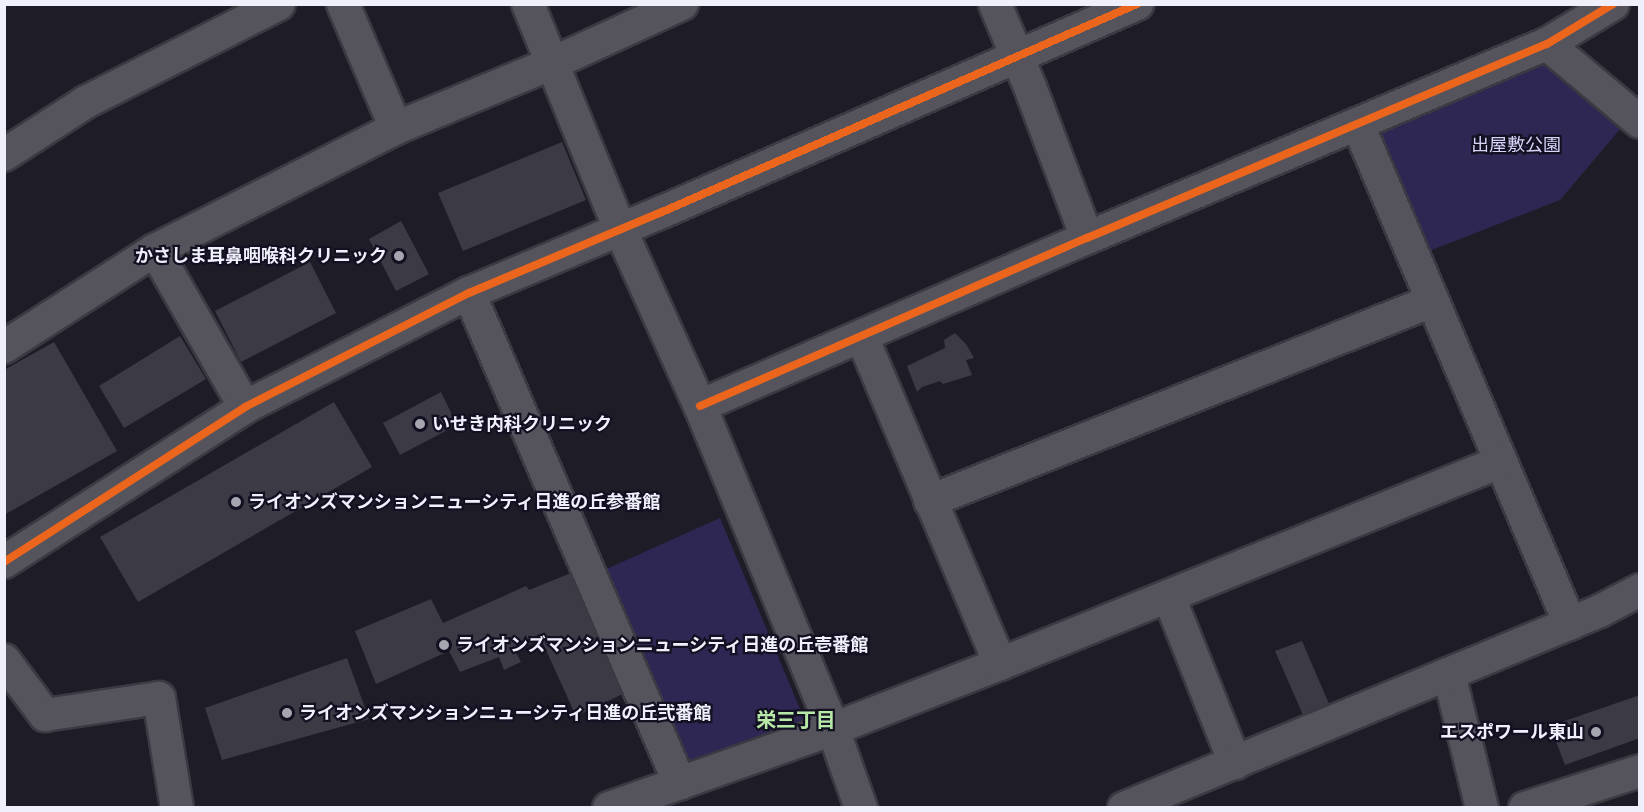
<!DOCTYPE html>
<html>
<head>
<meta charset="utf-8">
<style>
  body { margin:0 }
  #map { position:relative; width:1644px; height:812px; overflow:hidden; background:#1e1d27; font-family:Poppins,"Noto Sans JP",sans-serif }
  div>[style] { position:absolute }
  .green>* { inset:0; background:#2e2753 }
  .building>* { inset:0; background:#3c3a44 }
  .roads { filter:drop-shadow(2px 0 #3b3a42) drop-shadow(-2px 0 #3b3a42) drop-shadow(0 2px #3b3a42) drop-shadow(0 -2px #3b3a42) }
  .minor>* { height:32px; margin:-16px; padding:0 16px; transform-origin:16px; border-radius:16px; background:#55545d }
  .cycleway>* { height:8px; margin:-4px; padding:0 4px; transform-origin:4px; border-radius:4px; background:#eb651d }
  .dots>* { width:16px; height:16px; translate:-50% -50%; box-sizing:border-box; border:3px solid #121021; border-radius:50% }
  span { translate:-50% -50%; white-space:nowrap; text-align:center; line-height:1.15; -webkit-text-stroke:4.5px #121021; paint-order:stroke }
  .park-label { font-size:18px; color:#d7d4fa }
  .poi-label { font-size:18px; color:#f0effc; font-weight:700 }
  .right { translate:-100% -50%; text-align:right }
  .left { translate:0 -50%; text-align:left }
  .neighbourhood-label { font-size:20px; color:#b7e8a7; font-weight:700 }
  .frame { position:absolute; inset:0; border:6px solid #f0effc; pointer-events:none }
</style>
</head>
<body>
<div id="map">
  <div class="green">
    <i style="clip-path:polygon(1534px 65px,1547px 65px,1621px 128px,1560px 200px,1424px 253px,1377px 138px,1379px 128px)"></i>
    <i style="clip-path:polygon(720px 518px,805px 721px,799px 730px,698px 765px,681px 761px,602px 571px)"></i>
  </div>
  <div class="building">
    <i style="clip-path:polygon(562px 142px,586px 200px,463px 251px,438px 193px)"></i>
    <i style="clip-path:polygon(401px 221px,429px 274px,396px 291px,369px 239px)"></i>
    <i style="clip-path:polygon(310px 262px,336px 313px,241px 362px,215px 311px)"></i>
    <i style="clip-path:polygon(955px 333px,966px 344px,974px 358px,966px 360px,972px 375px,943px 384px,940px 381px,922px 387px,917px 392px,907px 366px,945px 348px,944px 340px)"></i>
    <i style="clip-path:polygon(180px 336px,206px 379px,124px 428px,99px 386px)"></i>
    <i style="clip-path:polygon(54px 342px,117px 451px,4px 515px,4px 370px)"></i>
    <i style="clip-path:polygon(441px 392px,457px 425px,400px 455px,383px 423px)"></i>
    <i style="clip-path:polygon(334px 402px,372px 467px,138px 602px,100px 537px)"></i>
    <i style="clip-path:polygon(571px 573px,625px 693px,576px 716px,541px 639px,515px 651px,521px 662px,504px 670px,499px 657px,460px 672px,449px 651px,376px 684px,355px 631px,431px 599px,443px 623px,526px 586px,529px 590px)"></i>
    <i style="clip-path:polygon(1302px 641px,1329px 704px,1303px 715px,1275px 651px)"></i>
    <i style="clip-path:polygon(347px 658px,369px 719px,222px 760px,205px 708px)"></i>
    <i style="clip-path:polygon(1640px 695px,1640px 738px,1565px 765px,1550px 726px)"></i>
  </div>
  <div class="roads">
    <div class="minor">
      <i style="left:343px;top:4px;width:135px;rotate:66.9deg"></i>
      <i style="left:528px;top:4px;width:243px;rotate:67.8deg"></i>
      <i style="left:620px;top:229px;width:194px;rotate:65.7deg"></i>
      <i style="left:700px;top:406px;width:349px;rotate:67.6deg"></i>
      <i style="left:833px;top:729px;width:84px;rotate:70.5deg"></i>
      <i style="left:995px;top:4px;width:90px;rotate:67.1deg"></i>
      <i style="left:1030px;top:87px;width:161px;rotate:69.3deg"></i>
      <i style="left:1547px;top:44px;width:121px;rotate:40deg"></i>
      <i style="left:1358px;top:125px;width:542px;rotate:66.98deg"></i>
      <i style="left:4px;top:155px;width:98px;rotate:-32.9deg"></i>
      <i style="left:86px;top:102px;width:216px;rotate:-26.9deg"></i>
      <i style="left:155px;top:250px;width:181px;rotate:60.2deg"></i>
      <i style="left:469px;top:293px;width:534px;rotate:66.75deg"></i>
      <i style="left:862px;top:337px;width:355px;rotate:67.1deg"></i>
      <i style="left:4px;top:347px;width:179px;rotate:-32.7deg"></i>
      <i style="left:155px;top:250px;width:270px;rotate:-26.8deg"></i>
      <i style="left:396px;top:128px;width:170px;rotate:-22.5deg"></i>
      <i style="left:553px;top:63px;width:142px;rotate:-24.6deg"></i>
      <i style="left:700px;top:406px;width:422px;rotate:-23.5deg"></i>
      <i style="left:1087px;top:238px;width:499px;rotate:-22.9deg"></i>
      <i style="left:1547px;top:44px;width:77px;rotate:-31.2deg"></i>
      <i style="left:930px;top:501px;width:540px;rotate:-21.72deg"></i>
      <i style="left:4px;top:562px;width:287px;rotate:-32.7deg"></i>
      <i style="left:245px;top:407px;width:251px;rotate:-27deg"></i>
      <i style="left:469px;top:293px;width:209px;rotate:-22.8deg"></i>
      <i style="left:662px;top:212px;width:519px;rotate:-23.65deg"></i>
      <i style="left:1169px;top:597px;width:179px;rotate:68.3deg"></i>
      <i style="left:4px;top:660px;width:69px;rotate:53.3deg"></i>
      <i style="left:45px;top:715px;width:115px;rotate:-8.5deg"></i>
      <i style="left:159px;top:698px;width:111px;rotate:80.7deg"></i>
      <i style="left:1449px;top:674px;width:138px;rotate:76.2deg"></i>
      <i style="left:609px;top:808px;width:238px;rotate:-19.4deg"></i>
      <i style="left:833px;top:729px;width:179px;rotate:-21.3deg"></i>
      <i style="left:1000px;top:664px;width:539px;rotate:-22deg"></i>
      <i style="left:1124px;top:808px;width:515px;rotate:-22.48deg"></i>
      <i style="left:1600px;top:611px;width:45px;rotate:-27.7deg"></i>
      <i style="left:1525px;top:808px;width:121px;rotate:-17.8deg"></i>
    </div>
  </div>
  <div class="cycleway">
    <i style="left:700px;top:406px;width:422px;rotate:-23.5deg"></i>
    <i style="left:1087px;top:238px;width:499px;rotate:-22.9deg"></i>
    <i style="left:1547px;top:44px;width:77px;rotate:-31.2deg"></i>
    <i style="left:4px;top:562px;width:287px;rotate:-32.7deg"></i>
    <i style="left:245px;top:407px;width:251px;rotate:-27deg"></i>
    <i style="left:469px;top:293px;width:209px;rotate:-22.8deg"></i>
    <i style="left:662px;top:212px;width:519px;rotate:-23.65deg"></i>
  </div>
  <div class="dots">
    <i style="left:399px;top:256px;background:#a6a6b1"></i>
    <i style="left:420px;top:424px;background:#a6a6b1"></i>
    <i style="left:236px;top:502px;background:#a6a6b1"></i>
    <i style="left:444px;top:645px;background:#a6a6b1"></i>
    <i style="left:287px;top:713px;background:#a6a6b1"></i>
    <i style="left:1596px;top:732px;background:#a6a6b1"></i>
  </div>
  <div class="park-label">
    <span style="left:1516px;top:145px">出屋敷公園</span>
  </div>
  <div class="poi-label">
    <span class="right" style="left:387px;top:256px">かさしま耳鼻咽喉科クリニック</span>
    <span class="left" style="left:432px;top:424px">いせき内科クリニック</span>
    <span class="left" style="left:248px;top:502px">ライオンズマンションニューシティ日進の丘参番館</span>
    <span class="left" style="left:456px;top:645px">ライオンズマンションニューシティ日進の丘壱番館</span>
    <span class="left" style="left:299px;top:713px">ライオンズマンションニューシティ日進の丘弐番館</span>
    <span class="right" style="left:1584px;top:732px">エスポワール東山</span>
  </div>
  <div class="neighbourhood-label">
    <span style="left:796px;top:720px">栄三丁目</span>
  </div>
  <div class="frame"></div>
</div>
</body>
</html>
